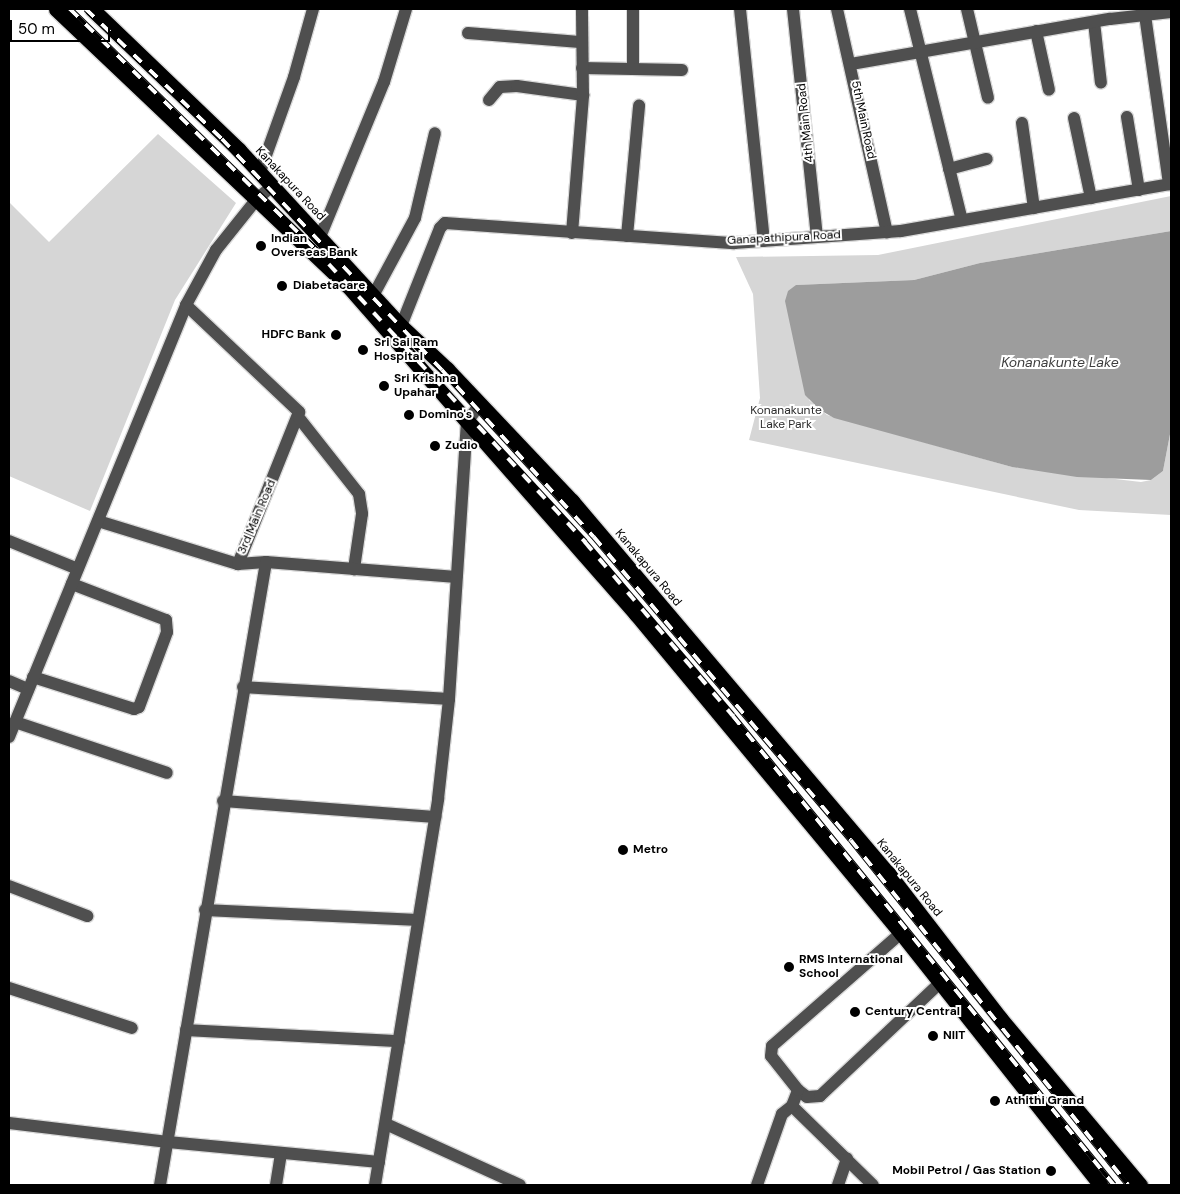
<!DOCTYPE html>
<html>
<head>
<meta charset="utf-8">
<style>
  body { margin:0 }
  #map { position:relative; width:1180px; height:1194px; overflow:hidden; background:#fff; font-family:"DM Sans",sans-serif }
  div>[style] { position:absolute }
  .green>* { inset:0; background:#d6d6d6 }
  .water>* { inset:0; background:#9d9d9d }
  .roads { filter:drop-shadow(1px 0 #dbdbdb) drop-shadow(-1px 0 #dbdbdb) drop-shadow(0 1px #dbdbdb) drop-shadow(0 -1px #dbdbdb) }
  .minor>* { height:12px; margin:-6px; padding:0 6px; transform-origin:6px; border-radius:6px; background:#4f4f4f }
  .highway>* { height:15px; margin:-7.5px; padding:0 7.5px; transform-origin:7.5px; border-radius:7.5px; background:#000 }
  .rail>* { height:5.5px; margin-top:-2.75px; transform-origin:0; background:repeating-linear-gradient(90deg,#fff 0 11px,#000 0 22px); box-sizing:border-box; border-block:1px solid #000 }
  .dots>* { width:14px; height:14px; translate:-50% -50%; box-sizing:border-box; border:2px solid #fff; border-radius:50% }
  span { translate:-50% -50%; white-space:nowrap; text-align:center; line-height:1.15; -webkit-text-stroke:4px #fff; paint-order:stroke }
  .street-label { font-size:12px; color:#000 }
  .poi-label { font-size:12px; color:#000; font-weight:700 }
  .left { translate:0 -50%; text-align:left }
  .right { translate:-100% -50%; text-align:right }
  .park-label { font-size:12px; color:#2d2d2d }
  .water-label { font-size:14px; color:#3e3e3e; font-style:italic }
  .frame { position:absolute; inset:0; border:10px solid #000; pointer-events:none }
  .scale { position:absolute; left:10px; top:20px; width:100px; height:22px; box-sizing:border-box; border:2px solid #000; border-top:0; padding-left:6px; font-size:15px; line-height:18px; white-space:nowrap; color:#000; -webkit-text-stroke:4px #fff; paint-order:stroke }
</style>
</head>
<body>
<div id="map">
  <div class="green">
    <i style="clip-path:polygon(158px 134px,236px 203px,175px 300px,90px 511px,9px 476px,9px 202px,49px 242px)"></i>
    <i style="clip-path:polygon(1171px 196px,1171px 231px,980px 263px,914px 280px,796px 285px,809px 400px,827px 415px,1012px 467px,1141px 482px,1151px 480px,1163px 471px,1171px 429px,1171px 515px,1079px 510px,749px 440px,760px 398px,753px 294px,736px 257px,878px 255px)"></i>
  </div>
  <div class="water">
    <i style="clip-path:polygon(1171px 231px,1171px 429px,1163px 471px,1151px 480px,1077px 477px,1012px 467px,834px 418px,820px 410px,805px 395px,785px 301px,788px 291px,796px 285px,914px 280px,980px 263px)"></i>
  </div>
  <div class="roads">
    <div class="minor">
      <i style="left:633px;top:9px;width:60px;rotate:90deg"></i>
      <i style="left:740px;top:9px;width:233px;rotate:84.1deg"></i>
      <i style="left:793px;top:9px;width:229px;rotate:84deg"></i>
      <i style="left:837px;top:9px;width:229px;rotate:77.4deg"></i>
      <i style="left:910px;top:9px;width:217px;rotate:76.2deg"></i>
      <i style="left:967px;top:9px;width:91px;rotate:76.7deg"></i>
      <i style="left:1145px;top:15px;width:171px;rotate:81.9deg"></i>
      <i style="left:1094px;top:22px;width:61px;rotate:83.5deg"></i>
      <i style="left:1036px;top:31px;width:60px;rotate:77.6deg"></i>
      <i style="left:468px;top:33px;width:112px;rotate:4.6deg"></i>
      <i style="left:851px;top:64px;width:263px;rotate:-9.9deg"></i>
      <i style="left:1110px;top:19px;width:61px;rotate:-6.5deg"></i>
      <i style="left:582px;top:68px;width:100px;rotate:1.1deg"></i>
      <i style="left:489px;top:100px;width:17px;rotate:-50deg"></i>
      <i style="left:500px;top:87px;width:17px;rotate:-3deg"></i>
      <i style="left:517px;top:86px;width:67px;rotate:7.8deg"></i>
      <i style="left:1127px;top:117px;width:74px;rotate:80.7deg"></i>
      <i style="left:1074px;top:118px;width:82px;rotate:78deg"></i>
      <i style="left:1022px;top:123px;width:86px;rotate:82deg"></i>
      <i style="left:949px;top:169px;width:39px;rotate:-15deg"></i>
      <i style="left:260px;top:172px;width:101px;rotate:-70.3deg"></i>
      <i style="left:294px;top:77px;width:71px;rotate:-74.4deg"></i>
      <i style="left:572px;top:233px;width:138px;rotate:-85.4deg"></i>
      <i style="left:583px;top:95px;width:86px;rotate:-90.7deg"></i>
      <i style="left:627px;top:236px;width:131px;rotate:-84.7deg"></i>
      <i style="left:320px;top:237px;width:168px;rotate:-67.6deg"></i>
      <i style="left:384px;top:82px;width:76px;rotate:-73.2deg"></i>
      <i style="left:373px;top:296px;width:89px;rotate:-61.7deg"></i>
      <i style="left:415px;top:218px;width:87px;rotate:-76.8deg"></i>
      <i style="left:186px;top:305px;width:156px;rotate:43.4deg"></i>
      <i style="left:299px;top:412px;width:164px;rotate:111.9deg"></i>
      <i style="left:401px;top:326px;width:105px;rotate:-68.3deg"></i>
      <i style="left:440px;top:228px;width:7px;rotate:-45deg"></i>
      <i style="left:445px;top:223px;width:290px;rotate:4deg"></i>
      <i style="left:734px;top:243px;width:167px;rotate:-4.1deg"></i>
      <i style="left:901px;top:231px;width:274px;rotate:-9.9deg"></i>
      <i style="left:299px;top:418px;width:97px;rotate:51.7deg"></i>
      <i style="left:359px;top:494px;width:20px;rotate:81deg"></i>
      <i style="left:362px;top:514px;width:56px;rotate:98.3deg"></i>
      <i style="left:98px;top:521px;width:146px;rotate:17.1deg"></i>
      <i style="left:238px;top:564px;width:28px;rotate:-4deg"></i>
      <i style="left:266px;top:562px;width:191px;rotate:4.5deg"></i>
      <i style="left:9px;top:541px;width:74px;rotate:22.1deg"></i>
      <i style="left:33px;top:677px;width:106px;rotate:17.6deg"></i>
      <i style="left:134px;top:709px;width:5px;rotate:-22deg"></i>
      <i style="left:139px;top:707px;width:80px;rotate:-69.5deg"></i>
      <i style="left:167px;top:632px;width:12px;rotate:-95deg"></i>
      <i style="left:166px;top:620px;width:101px;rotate:-159deg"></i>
      <i style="left:9px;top:681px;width:21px;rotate:23deg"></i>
      <i style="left:243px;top:687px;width:206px;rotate:3.3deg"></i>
      <i style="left:15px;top:722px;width:160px;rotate:18.5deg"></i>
      <i style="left:9px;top:737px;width:467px;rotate:-67.7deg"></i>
      <i style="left:186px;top:305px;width:63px;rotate:-61.4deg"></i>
      <i style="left:216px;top:250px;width:64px;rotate:-51.3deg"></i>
      <i style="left:256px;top:200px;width:21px;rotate:-41deg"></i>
      <i style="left:223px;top:801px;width:213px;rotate:4.3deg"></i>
      <i style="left:9px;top:886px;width:84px;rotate:21deg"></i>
      <i style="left:205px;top:910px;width:213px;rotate:2.7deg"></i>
      <i style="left:9px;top:988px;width:129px;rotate:18deg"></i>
      <i style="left:186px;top:1030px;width:213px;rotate:3deg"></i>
      <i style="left:798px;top:1090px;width:11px;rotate:38deg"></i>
      <i style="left:807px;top:1097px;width:13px;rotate:-4deg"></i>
      <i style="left:820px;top:1096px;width:166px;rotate:-43.3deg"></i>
      <i style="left:792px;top:1106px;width:113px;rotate:44.3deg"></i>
      <i style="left:9px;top:1123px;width:160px;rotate:6.8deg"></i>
      <i style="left:168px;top:1142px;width:212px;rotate:5.4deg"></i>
      <i style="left:386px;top:1124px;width:147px;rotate:24.5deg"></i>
      <i style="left:160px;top:1185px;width:632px;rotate:-80.34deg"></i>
      <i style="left:276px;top:1185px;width:32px;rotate:-81deg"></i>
      <i style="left:375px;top:1185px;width:391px;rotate:-80.7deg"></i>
      <i style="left:438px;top:799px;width:101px;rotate:-83.7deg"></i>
      <i style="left:449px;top:699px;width:278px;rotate:-86.3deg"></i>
      <i style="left:467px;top:422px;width:22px;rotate:-54deg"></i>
      <i style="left:757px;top:1185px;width:75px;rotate:-70.6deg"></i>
      <i style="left:782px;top:1114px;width:13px;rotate:-39deg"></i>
      <i style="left:792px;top:1106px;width:17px;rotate:-69deg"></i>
      <i style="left:798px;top:1090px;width:43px;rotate:-128.5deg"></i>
      <i style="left:771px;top:1056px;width:10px;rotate:-84deg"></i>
      <i style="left:772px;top:1046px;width:171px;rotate:-41.2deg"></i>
      <i style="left:838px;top:1185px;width:28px;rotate:-71deg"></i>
    </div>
    <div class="highway">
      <i style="left:56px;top:9px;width:402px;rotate:43.5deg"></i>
      <i style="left:348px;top:286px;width:436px;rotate:48.7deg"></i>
      <i style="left:636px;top:614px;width:415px;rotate:50.3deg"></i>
      <i style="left:901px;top:933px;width:322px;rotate:51.6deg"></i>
      <i style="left:92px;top:9px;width:204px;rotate:43.8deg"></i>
      <i style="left:239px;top:150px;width:239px;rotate:47.4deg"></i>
      <i style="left:401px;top:326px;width:63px;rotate:43.1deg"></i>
      <i style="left:447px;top:369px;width:182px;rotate:46.6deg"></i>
      <i style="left:572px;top:501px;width:488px;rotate:49.7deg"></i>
      <i style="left:888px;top:873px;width:183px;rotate:52.3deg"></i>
      <i style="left:1000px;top:1018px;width:218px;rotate:50deg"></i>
    </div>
  </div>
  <div class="rail">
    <i style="left:70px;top:9px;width:342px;rotate:44.4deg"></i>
    <i style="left:314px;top:248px;width:400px;rotate:47.3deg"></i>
    <i style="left:585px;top:542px;width:228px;rotate:49.6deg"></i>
    <i style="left:733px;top:716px;width:604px;rotate:50.91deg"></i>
    <i style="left:86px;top:9px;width:188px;rotate:43.7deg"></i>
    <i style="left:222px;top:139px;width:319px;rotate:46.4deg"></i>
    <i style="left:442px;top:370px;width:226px;rotate:47.7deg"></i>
    <i style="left:594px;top:537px;width:397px;rotate:49.7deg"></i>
    <i style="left:851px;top:840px;width:442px;rotate:51.2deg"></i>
  </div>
  <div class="dots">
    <i style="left:261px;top:246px;background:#000"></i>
    <i style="left:282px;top:286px;background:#000"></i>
    <i style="left:336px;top:335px;background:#000"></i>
    <i style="left:363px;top:350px;background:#000"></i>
    <i style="left:384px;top:386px;background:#000"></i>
    <i style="left:409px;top:415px;background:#000"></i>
    <i style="left:435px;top:446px;background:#000"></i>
    <i style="left:623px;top:850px;background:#000"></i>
    <i style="left:789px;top:967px;background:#000"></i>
    <i style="left:855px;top:1012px;background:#000"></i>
    <i style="left:933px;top:1036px;background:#000"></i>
    <i style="left:995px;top:1101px;background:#000"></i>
    <i style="left:1051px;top:1171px;background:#000"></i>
  </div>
  <div class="street-label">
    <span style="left:863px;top:120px;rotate:78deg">5th Main Road</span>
    <span style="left:806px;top:123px;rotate:-96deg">4th Main Road</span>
    <span style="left:290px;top:184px;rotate:47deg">Kanakapura Road</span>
    <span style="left:784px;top:238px;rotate:-3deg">Ganapathipura Road</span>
    <span style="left:257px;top:517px;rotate:-67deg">3rd Main Road</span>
    <span style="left:648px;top:568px;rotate:50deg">Kanakapura Road</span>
    <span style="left:909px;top:878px;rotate:51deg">Kanakapura Road</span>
  </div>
  <div class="poi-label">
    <span class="left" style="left:271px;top:246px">Indian<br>Overseas Bank</span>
    <span class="left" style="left:293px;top:286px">Diabetacare</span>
    <span class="right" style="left:326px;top:335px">HDFC Bank</span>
    <span class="left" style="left:374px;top:350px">Sri Sai Ram<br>Hospital</span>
    <span class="left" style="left:394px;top:386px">Sri Krishna<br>Upahar</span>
    <span class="left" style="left:419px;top:415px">Domino's</span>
    <span class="left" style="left:445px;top:446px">Zudio</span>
    <span class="left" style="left:633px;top:850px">Metro</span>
    <span class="left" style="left:799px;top:967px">RMS International<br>School</span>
    <span class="left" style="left:865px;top:1012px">Century Central</span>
    <span class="left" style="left:943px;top:1036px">NIIT</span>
    <span class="left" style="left:1005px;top:1101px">Athithi Grand</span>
    <span class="right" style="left:1041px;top:1171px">Mobil Petrol / Gas Station</span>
  </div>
  <div class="park-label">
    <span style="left:786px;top:418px">Konanakunte<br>Lake Park</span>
  </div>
  <div class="water-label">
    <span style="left:1060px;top:362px">Konanakunte Lake</span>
  </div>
  <div class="frame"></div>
  <div class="scale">50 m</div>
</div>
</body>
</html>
